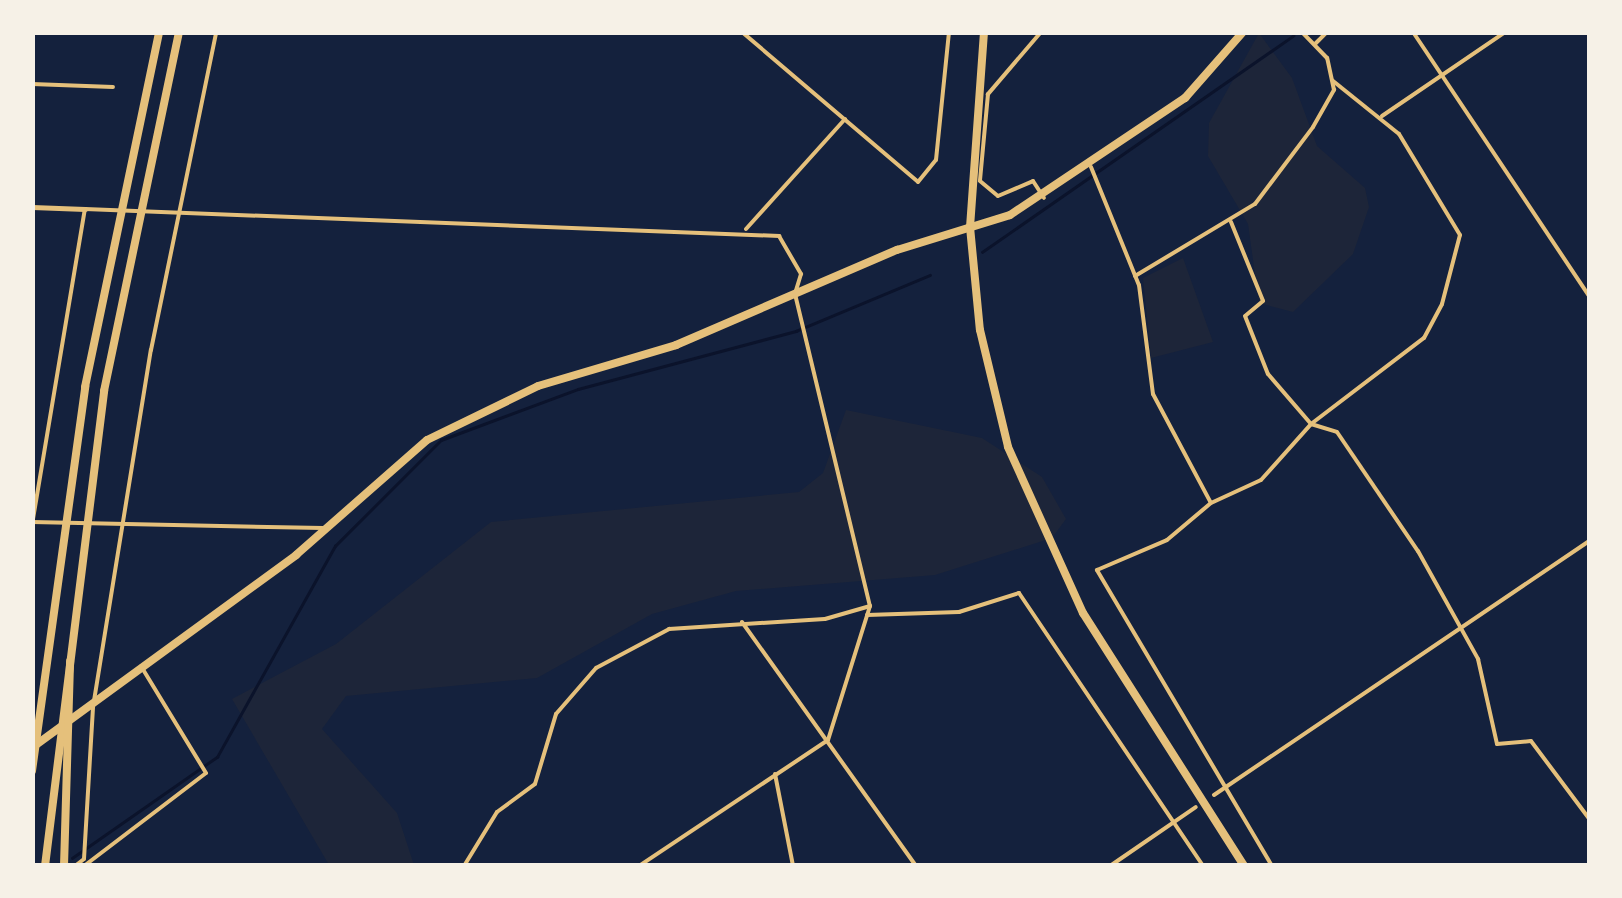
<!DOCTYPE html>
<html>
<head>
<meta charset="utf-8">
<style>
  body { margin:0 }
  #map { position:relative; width:1622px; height:898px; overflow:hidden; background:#14213d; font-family:Cabin,sans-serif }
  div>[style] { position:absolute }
  .green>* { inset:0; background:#1d2539 }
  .stream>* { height:2.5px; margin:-1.25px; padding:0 1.25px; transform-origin:1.25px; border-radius:1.25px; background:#0b132b }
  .minor>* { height:4px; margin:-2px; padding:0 2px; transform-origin:2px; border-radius:2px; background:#e5c07b }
  .tertiary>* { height:5px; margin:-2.5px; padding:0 2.5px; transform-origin:2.5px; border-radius:2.5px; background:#e5c07b }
  .trunk>* { height:8px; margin:-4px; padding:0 4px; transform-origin:4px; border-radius:4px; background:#e5c07b }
  .motorway>* { height:8px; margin:-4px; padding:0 4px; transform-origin:4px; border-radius:4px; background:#e5c07b }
  span { translate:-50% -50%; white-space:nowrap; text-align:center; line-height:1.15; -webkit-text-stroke:9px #f6f1e7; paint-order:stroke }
  .frame { position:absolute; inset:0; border:35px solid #f6f1e7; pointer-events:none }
</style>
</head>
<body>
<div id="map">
  <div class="green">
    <i style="clip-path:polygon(1259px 33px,1292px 78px,1317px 146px,1365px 188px,1369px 207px,1353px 254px,1293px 312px,1259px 303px,1248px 224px,1208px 156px,1209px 123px)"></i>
    <i style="clip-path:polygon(1183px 258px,1213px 342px,1151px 358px,1143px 278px)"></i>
    <i style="clip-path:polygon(846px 410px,982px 438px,1042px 477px,1066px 519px,1052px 538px,935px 575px,736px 591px,652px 614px,537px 678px,346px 696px,322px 729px,397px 813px,414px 865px,329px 865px,232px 699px,336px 644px,491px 522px,799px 492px,823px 473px)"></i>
  </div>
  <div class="stream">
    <i style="left:982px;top:252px;width:379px;rotate:-34.8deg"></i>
    <i style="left:72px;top:858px;width:177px;rotate:-34.9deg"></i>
    <i style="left:217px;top:757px;width:242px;rotate:-60.8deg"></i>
    <i style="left:335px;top:546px;width:150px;rotate:-45deg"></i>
    <i style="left:441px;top:440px;width:146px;rotate:-20.4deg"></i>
    <i style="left:578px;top:389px;width:226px;rotate:-14.9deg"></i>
    <i style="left:796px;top:331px;width:145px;rotate:-22.7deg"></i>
  </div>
  <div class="minor">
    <i style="left:742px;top:32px;width:231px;rotate:40.4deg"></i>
    <i style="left:918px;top:182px;width:28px;rotate:-51deg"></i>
    <i style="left:936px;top:160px;width:129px;rotate:-84.2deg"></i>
    <i style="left:1041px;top:32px;width:82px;rotate:130.5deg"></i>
    <i style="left:988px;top:94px;width:87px;rotate:95.3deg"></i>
    <i style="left:980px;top:181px;width:23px;rotate:40deg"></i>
    <i style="left:998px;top:196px;width:38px;rotate:-23deg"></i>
    <i style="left:1033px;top:181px;width:20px;rotate:57deg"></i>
    <i style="left:1413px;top:32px;width:319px;rotate:56.3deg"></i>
    <i style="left:1316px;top:43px;width:16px;rotate:-45deg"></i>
    <i style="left:32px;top:84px;width:81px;rotate:2.1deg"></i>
    <i style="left:1382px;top:116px;width:149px;rotate:-34.3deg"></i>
    <i style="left:1091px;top:167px;width:127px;rotate:67.9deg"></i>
    <i style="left:1139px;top:285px;width:110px;rotate:82.7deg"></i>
    <i style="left:1153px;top:394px;width:123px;rotate:62deg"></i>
    <i style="left:1231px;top:222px;width:85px;rotate:67.9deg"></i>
    <i style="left:1263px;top:301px;width:23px;rotate:140deg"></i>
    <i style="left:1245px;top:316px;width:62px;rotate:68.4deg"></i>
    <i style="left:1268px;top:374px;width:66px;rotate:49.3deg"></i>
    <i style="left:1311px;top:424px;width:27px;rotate:17deg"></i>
    <i style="left:1337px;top:432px;width:144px;rotate:55.8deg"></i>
    <i style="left:1418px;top:551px;width:124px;rotate:60.9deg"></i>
    <i style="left:1478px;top:659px;width:87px;rotate:77.4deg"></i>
    <i style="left:1497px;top:744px;width:34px;rotate:-5deg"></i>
    <i style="left:1531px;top:741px;width:99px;rotate:53.2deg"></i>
    <i style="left:746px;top:229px;width:148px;rotate:-48deg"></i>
    <i style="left:1135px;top:276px;width:140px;rotate:-31deg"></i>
    <i style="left:1255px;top:204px;width:96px;rotate:-53deg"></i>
    <i style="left:1313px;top:127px;width:43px;rotate:-60.4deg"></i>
    <i style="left:1334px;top:90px;width:33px;rotate:-102deg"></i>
    <i style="left:1327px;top:58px;width:36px;rotate:-134deg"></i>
    <i style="left:32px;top:522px;width:291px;rotate:1.2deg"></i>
    <i style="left:32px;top:525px;width:320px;rotate:-80.5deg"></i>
    <i style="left:85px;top:209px;width:695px;rotate:2.23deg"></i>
    <i style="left:779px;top:236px;width:44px;rotate:59.9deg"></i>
    <i style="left:801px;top:274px;width:21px;rotate:107deg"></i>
    <i style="left:795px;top:294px;width:321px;rotate:76.5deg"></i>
    <i style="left:870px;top:606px;width:140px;rotate:107.4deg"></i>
    <i style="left:828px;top:740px;width:227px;rotate:146.3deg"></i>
    <i style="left:867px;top:615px;width:92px;rotate:-1.9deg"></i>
    <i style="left:959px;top:612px;width:63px;rotate:-17.6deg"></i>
    <i style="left:1019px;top:593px;width:329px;rotate:56deg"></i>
    <i style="left:742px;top:622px;width:300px;rotate:54.5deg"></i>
    <i style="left:775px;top:774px;width:94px;rotate:78.9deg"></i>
    <i style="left:1214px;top:795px;width:454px;rotate:-34.1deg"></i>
    <i style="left:75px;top:866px;width:11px;rotate:-38deg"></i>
    <i style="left:84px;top:859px;width:152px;rotate:-86.6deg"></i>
    <i style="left:93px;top:707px;width:362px;rotate:-80.8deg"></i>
    <i style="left:151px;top:350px;width:325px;rotate:-78.4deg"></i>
    <i style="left:84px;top:866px;width:153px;rotate:-37.3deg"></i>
    <i style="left:206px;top:773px;width:125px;rotate:-121.3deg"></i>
    <i style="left:464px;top:866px;width:63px;rotate:-58.6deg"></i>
    <i style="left:497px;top:812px;width:47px;rotate:-36.4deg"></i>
    <i style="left:535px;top:784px;width:73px;rotate:-73.3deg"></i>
    <i style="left:556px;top:714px;width:61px;rotate:-49deg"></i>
    <i style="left:596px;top:668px;width:83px;rotate:-28.1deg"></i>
    <i style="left:669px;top:629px;width:156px;rotate:-3.7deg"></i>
    <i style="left:825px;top:619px;width:47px;rotate:-16.1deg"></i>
    <i style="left:1110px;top:866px;width:104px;rotate:-34.5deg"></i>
    <i style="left:1272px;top:866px;width:344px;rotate:-120.6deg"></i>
    <i style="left:1097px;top:570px;width:76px;rotate:-23.2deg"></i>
    <i style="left:1167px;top:540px;width:57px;rotate:-40.1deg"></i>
    <i style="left:1211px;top:503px;width:55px;rotate:-24.7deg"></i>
    <i style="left:1261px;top:480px;width:75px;rotate:-48.2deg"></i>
    <i style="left:1311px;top:424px;width:142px;rotate:-37.3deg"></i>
    <i style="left:1424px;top:338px;width:38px;rotate:-62deg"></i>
    <i style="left:1442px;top:304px;width:71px;rotate:-75.4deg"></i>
    <i style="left:1460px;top:235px;width:118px;rotate:-121.1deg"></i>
    <i style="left:1399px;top:134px;width:85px;rotate:-141.2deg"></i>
  </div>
  <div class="tertiary">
    <i style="left:32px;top:207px;width:53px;rotate:2.2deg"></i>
  </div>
  <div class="trunk">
    <i style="left:984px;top:32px;width:196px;rotate:94.1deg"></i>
    <i style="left:970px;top:227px;width:103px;rotate:84.5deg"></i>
    <i style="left:980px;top:330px;width:120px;rotate:76.5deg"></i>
    <i style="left:1008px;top:447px;width:182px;rotate:65.7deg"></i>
    <i style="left:1083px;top:613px;width:300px;rotate:57.5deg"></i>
    <i style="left:33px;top:747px;width:326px;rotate:-36.1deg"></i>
    <i style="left:296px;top:555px;width:174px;rotate:-41.3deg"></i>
    <i style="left:427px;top:440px;width:123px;rotate:-25.9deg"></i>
    <i style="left:538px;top:386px;width:144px;rotate:-16.5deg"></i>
    <i style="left:676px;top:345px;width:241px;rotate:-23.3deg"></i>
    <i style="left:897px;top:250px;width:118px;rotate:-17.2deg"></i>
    <i style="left:1010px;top:215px;width:211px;rotate:-33.8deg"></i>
    <i style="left:1185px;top:98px;width:88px;rotate:-48.7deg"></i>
  </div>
  <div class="motorway">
    <i style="left:32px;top:771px;width:388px;rotate:-82.1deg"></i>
    <i style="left:85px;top:387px;width:363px;rotate:-78.2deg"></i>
    <i style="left:45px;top:866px;width:479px;rotate:-82.9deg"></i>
    <i style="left:104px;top:391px;width:367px;rotate:-78.2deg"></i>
    <i style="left:64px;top:866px;width:205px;rotate:-88.3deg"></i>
  </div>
  <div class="frame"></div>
</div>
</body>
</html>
